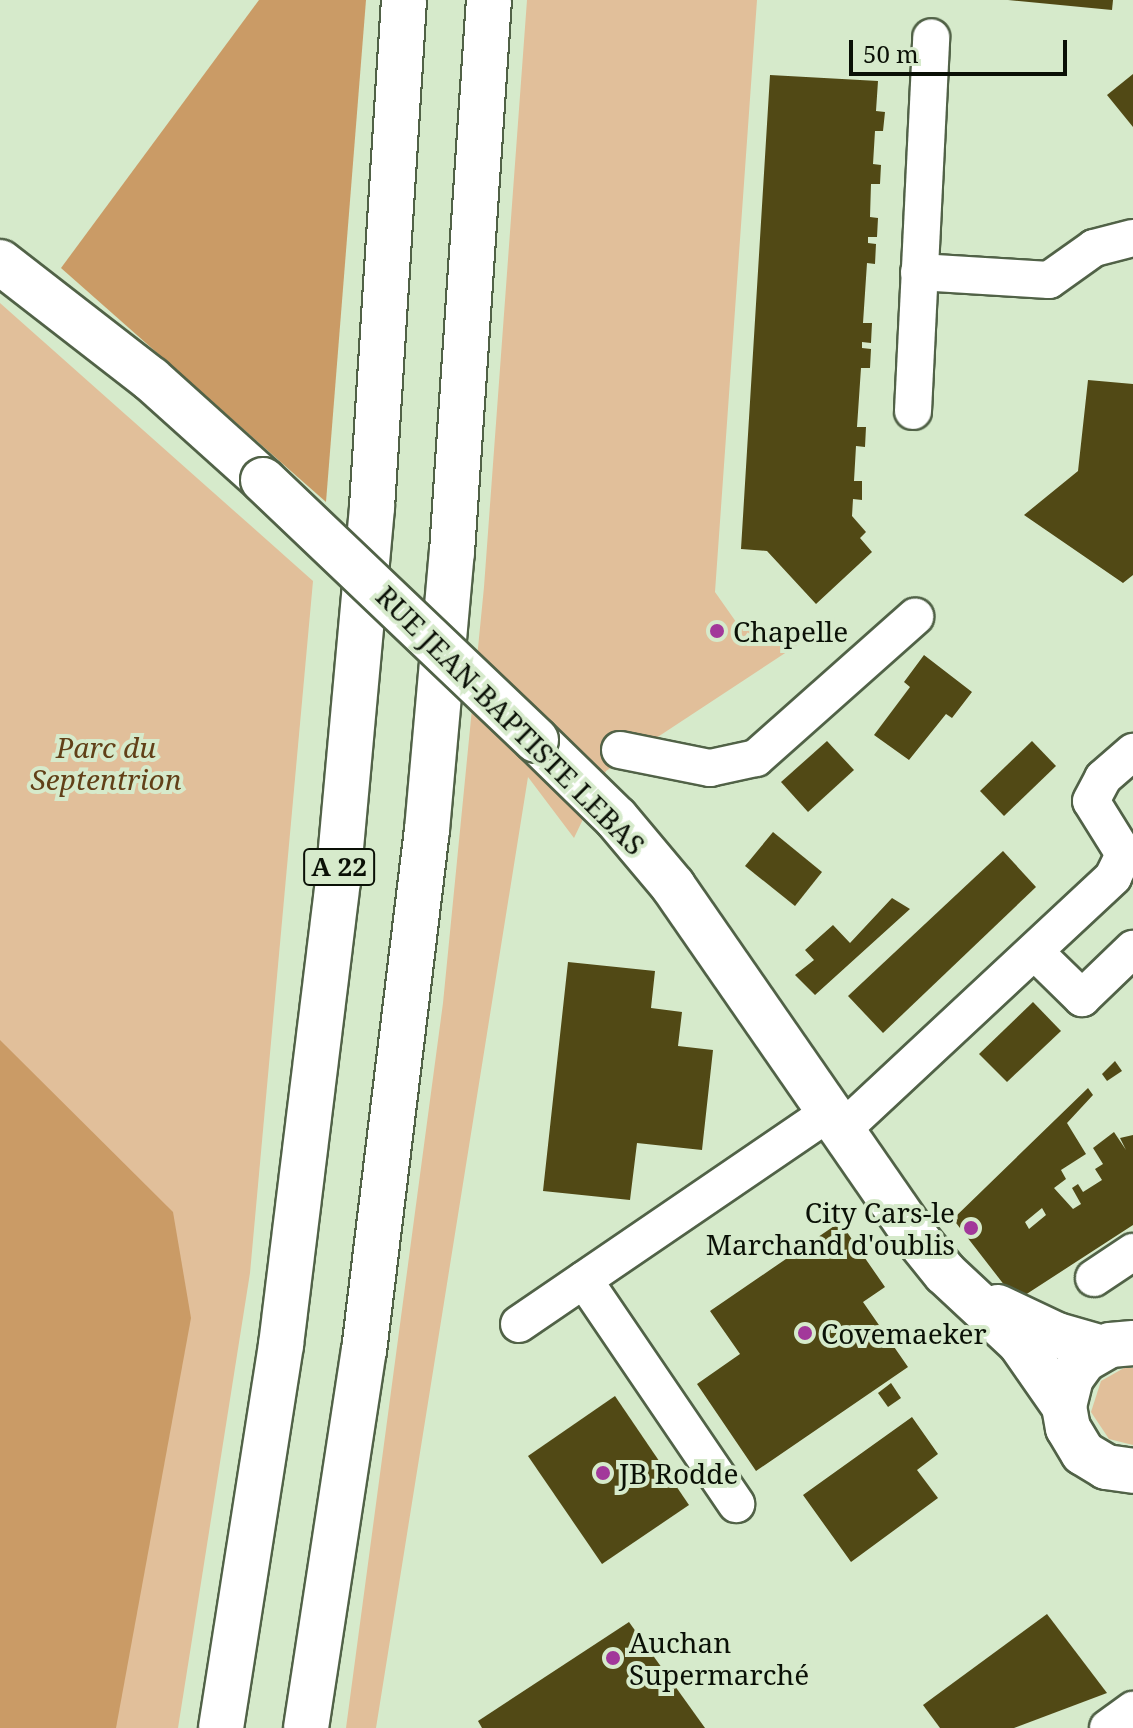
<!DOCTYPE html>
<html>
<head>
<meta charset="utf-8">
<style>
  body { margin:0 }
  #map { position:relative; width:1133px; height:1728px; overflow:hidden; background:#d6eacb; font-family:"Noto Serif",serif }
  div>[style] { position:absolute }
  .green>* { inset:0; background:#e1bf9a }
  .forest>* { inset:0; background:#ca9b66 }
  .building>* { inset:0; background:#514915 }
  .roads { filter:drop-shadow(2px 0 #516247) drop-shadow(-2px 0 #516247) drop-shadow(0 2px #516247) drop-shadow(0 -2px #516247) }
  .minor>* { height:36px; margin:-18px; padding:0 18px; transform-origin:18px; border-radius:18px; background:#fff }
  .major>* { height:44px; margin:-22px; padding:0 22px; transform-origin:22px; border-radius:22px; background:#fff }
  .highway>* { height:44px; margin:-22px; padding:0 22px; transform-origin:22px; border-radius:22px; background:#fff }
  .bridges { filter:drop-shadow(2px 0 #516247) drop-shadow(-2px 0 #516247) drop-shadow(0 2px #516247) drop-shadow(0 -2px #516247) }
  .major-bridge>* { height:44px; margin:-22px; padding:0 22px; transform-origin:22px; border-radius:22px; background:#fff }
  .dots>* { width:22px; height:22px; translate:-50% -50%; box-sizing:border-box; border:4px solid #d6eacb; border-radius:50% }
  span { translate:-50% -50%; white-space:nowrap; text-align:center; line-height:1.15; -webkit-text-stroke:8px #d6eacb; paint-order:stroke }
  .shield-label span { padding:2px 6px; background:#d6eacb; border:2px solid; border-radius:6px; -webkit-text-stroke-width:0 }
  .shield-label { font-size:26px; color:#0a1006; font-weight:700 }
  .poi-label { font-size:28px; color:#0a1006 }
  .left { translate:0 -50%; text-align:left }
  .right { translate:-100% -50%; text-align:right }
  .street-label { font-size:28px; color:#0a1006 }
  .park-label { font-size:28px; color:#614018; font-style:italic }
  .scale { position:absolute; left:849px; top:40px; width:218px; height:36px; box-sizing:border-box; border:4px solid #0a1006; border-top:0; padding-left:10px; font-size:24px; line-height:28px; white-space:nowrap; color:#0a1006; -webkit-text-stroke:6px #d6eacb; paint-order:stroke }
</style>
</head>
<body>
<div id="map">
  <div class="green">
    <i style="clip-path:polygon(527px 0,757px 0,715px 592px,741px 629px,811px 636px,606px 771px,574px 838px,528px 777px,376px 1728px,346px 1728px,443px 1003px,484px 587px)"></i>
    <i style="clip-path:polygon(0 303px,313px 581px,250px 1273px,178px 1728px,0 1728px)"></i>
    <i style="clip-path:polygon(1124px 1368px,1133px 1368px,1133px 1445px,1109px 1439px,1091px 1412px,1101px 1381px)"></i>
  </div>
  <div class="forest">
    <i style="clip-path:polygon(259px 0,366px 0,326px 502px,61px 268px)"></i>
    <i style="clip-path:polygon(0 1040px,173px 1212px,191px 1318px,116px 1728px,0 1728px)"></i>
  </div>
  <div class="building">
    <i style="clip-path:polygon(1008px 0,1113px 0,1112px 10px)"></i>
    <i style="clip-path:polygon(1133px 74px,1133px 127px,1107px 95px)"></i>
    <i style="clip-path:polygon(770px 75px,878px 81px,876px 111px,885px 112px,883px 131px,875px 131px,873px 164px,881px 165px,880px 184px,871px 184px,870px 217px,878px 218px,877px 237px,868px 237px,868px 243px,876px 244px,875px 264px,867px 263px,863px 323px,872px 323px,871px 343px,862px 342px,862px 348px,871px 349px,870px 368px,861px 368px,857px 427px,866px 427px,865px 447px,856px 446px,854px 481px,862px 481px,862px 500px,853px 499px,852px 516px,866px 532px,860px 538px,872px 552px,816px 604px,767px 551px,741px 549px)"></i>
    <i style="clip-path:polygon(1088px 380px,1133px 384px,1133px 575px,1123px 583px,1024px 515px,1078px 471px)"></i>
    <i style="clip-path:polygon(924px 655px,972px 692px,952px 718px,946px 714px,909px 760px,874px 735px,910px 687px,904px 682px)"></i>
    <i style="clip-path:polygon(827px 741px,854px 770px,808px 812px,781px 782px)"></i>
    <i style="clip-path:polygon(1032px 741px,1056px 766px,1004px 816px,980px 791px)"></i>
    <i style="clip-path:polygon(773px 832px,822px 872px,795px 906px,745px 866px)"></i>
    <i style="clip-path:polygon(1003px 851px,1036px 887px,883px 1033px,848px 996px)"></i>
    <i style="clip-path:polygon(892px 898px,910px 909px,815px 995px,795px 975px,814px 960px,805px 950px,833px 925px,850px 943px)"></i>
    <i style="clip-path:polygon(568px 962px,655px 971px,651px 1008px,682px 1012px,678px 1046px,713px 1050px,702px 1150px,637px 1143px,630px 1200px,543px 1191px)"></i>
    <i style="clip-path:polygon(1033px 1002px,1061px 1031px,1007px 1082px,979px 1054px)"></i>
    <i style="clip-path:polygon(1115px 1061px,1122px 1071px,1107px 1081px,1102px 1074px)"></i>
    <i style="clip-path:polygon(evenodd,1088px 1088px,1093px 1095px,1067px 1123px,1086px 1154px,1061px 1170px,1066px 1179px,1054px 1188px,1073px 1209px,1081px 1204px,1072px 1188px,1078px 1184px,1083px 1192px,1102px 1180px,1095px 1169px,1103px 1164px,1093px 1148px,1114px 1132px,1126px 1150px,1120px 1138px,1133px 1135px,1133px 1225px,1022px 1297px,1012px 1295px,953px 1219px,1088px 1088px,1042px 1208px,1046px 1215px,1029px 1229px,1025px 1222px,1042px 1208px)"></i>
    <i style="clip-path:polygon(840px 1222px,885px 1287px,863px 1302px,908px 1367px,756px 1471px,697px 1384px,740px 1354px,710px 1311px)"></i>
    <i style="clip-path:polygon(891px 1383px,901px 1398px,888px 1407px,878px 1393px)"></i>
    <i style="clip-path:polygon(615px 1396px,689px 1505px,602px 1564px,528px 1456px)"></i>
    <i style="clip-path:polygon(912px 1417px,938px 1454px,917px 1470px,938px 1498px,851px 1562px,803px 1495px)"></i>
    <i style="clip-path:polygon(1047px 1614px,1107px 1693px,1014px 1728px,940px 1728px,923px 1705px)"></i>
    <i style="clip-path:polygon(629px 1622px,705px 1728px,482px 1728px,478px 1721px)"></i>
  </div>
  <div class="roads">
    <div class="minor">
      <i style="left:919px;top:272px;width:130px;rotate:3.5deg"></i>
      <i style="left:1049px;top:280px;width:55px;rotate:-35.4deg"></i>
      <i style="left:1094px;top:248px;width:40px;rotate:-14.4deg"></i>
      <i style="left:913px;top:411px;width:374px;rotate:-87.2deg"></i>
      <i style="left:620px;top:750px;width:92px;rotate:11.3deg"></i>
      <i style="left:710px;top:768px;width:47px;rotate:-12.3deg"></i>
      <i style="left:756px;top:758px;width:213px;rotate:-41.6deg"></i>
      <i style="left:1035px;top:952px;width:66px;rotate:44.4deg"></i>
      <i style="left:1082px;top:998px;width:71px;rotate:-43.9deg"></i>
      <i style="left:842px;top:1130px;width:371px;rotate:-43deg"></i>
      <i style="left:1113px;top:877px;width:25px;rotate:-64deg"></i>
      <i style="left:1124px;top:854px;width:62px;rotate:-121.9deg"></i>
      <i style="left:1091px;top:801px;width:26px;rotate:-62deg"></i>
      <i style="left:1103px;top:778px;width:40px;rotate:-41deg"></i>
      <i style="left:1094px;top:1278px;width:47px;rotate:-33.7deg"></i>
      <i style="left:584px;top:1280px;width:271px;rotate:55.8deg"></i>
      <i style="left:519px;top:1324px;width:376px;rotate:-34.3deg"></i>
      <i style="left:1108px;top:1728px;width:31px;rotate:-36deg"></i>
    </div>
    <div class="major">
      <i style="left:0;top:262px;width:191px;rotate:37.8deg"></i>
      <i style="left:151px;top:379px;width:151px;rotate:42deg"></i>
      <i style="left:536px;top:740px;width:112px;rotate:44.3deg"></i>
      <i style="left:616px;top:818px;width:89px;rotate:50deg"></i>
      <i style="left:673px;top:886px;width:426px;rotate:55.3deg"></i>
      <i style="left:915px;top:1236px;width:48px;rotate:51deg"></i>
      <i style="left:945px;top:1273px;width:103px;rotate:43deg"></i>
      <i style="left:1020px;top:1343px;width:77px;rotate:55.1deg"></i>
      <i style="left:998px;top:1307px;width:65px;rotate:25.4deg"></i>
      <i style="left:1057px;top:1335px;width:48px;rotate:15.8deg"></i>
      <i style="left:1133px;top:1343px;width:23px;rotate:175deg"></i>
      <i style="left:1110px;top:1345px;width:30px;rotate:150deg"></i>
      <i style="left:1084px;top:1360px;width:22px;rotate:126deg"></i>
      <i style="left:1071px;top:1378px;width:29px;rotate:104deg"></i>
      <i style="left:1064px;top:1406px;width:22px;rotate:80deg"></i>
      <i style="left:1068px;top:1428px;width:29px;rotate:59deg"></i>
      <i style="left:1083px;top:1453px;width:27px;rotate:31deg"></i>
      <i style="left:1106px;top:1467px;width:27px;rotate:8deg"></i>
    </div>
    <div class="highway">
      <i style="left:221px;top:1728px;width:388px;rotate:-81.1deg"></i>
      <i style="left:281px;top:1345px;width:467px;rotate:-83deg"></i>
      <i style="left:338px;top:881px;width:376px;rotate:-84.8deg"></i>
      <i style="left:372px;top:507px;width:508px;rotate:-86.39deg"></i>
      <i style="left:306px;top:1728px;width:381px;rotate:-81.3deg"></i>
      <i style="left:364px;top:1351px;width:525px;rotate:-83.11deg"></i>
      <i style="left:427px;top:830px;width:279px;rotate:-84.9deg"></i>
      <i style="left:452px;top:552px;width:553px;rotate:-86.17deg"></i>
    </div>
  </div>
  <div class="bridges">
    <div class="major-bridge">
      <i style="left:263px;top:480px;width:377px;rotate:43.6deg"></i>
    </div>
  </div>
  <div class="dots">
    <i style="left:717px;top:631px;background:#a2389a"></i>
    <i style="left:971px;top:1228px;background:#a2389a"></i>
    <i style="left:805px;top:1333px;background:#a2389a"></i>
    <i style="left:603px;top:1473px;background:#a2389a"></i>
    <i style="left:613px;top:1658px;background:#a2389a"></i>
  </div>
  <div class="shield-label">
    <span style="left:339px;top:867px">A 22</span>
  </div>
  <div class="poi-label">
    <span class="left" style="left:733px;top:631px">Chapelle</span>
    <span class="right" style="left:955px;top:1228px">City Cars-le<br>Marchand d'oublis</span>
    <span class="left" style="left:821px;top:1333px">Covemaeker</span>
    <span class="left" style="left:619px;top:1473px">JB Rodde</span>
    <span class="left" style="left:629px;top:1658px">Auchan<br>Supermarché</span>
  </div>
  <div class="street-label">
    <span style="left:511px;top:720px;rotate:45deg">RUE JEAN-BAPTISTE LEBAS</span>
  </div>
  <div class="park-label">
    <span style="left:106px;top:763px">Parc du<br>Septentrion</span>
  </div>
  <div class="scale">50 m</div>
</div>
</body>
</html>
